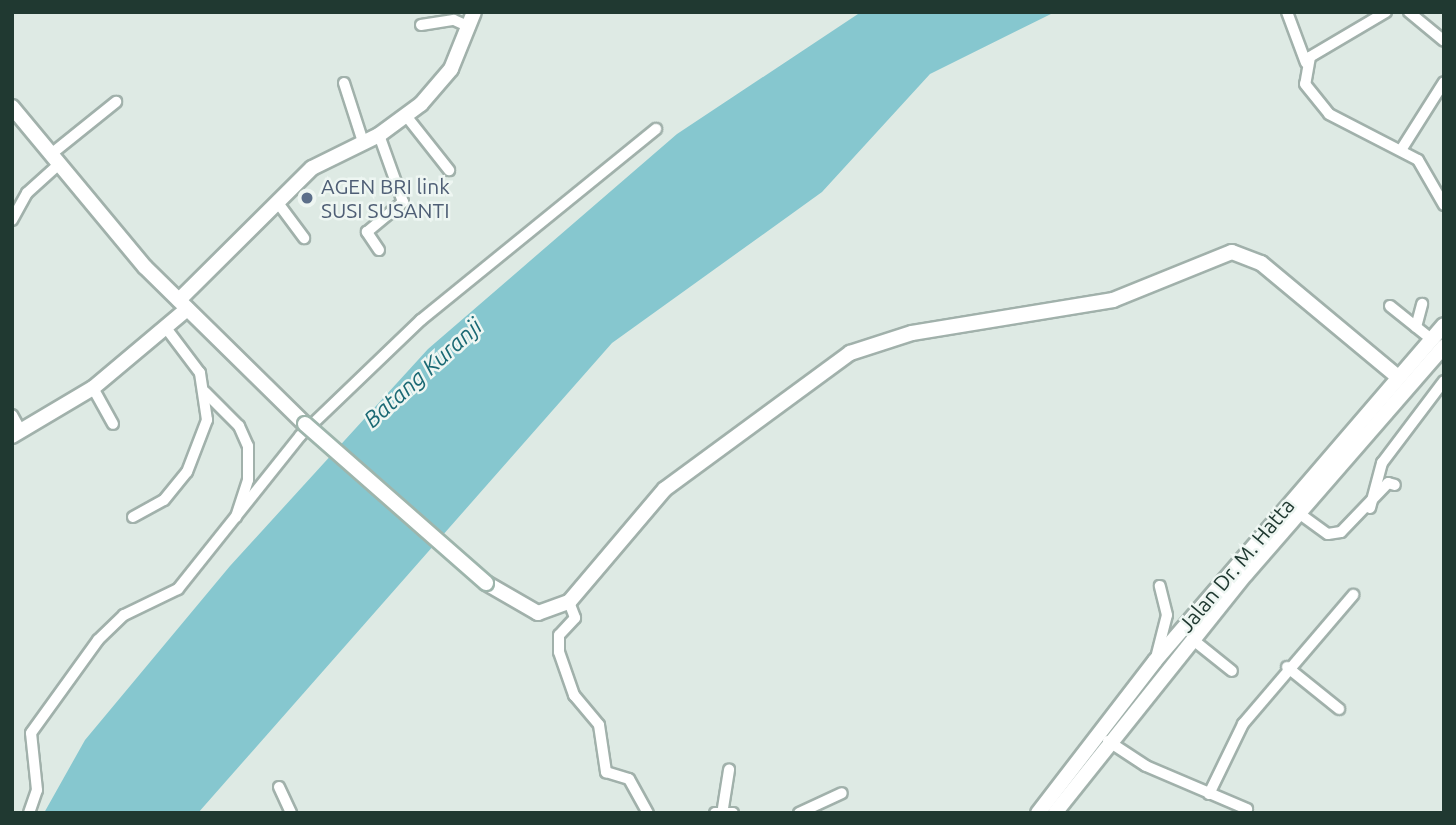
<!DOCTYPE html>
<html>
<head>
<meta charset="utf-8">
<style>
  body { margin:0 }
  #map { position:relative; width:1456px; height:825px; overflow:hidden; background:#deeae4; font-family:Ubuntu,sans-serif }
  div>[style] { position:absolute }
  .water>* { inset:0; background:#86c7cf }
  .roads { filter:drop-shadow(2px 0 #a1b1ab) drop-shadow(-2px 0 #a1b1ab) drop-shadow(0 2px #a1b1ab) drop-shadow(0 -2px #a1b1ab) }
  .street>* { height:10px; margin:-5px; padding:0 5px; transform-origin:5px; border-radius:5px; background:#fff }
  .secondary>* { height:14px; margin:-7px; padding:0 7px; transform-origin:7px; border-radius:7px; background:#fff }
  .bridges { filter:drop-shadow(2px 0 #9eb5ac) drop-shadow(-2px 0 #9eb5ac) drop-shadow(0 2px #9eb5ac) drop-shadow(0 -2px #9eb5ac) }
  .secondary-bridge>* { height:14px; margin:-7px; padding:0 7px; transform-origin:7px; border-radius:7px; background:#fff }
  .dots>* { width:19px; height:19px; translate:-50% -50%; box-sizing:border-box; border:4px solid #eef6f2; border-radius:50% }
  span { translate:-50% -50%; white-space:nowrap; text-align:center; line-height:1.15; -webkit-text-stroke:5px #eef6f2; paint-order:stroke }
  .service-label { font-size:21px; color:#4e5e75 }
  .left { translate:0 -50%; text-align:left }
  .street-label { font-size:21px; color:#203931 }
  .water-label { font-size:23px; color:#1b6974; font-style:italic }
  .frame { position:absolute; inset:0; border:14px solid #203931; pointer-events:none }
</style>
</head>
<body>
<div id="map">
  <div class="water">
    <i style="clip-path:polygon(861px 12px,1055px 12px,930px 74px,822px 192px,612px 343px,198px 813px,44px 813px,85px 740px,230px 566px,428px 349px,677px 134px)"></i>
  </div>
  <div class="roads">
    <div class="street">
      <i style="left:1287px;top:12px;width:54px;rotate:69.6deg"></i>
      <i style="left:1386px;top:12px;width:88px;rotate:149.4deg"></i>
      <i style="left:1310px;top:57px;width:27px;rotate:100deg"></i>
      <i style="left:1305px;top:84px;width:38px;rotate:51deg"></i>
      <i style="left:1329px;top:114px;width:100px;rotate:27.3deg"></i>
      <i style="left:1418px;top:160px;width:52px;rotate:60deg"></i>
      <i style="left:1409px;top:12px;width:45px;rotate:39.6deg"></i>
      <i style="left:421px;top:25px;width:33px;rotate:-9deg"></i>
      <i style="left:454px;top:20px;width:17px;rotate:24deg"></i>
      <i style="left:344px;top:83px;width:62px;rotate:72.1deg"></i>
      <i style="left:407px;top:117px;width:68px;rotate:51.6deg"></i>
      <i style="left:1401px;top:150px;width:80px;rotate:-57.7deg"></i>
      <i style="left:50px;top:155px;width:85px;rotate:-38.8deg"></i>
      <i style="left:278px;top:203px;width:44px;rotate:53.4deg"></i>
      <i style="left:12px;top:220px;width:31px;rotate:-61deg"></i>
      <i style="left:27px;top:193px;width:42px;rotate:-42.1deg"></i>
      <i style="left:379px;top:250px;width:22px;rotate:-124deg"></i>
      <i style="left:367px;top:232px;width:47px;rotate:-39.8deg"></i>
      <i style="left:403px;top:202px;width:71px;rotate:-109.7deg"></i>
      <i style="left:1390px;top:306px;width:53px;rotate:38.8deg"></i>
      <i style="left:1416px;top:327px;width:24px;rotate:-75deg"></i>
      <i style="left:93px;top:388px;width:41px;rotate:60.9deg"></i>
      <i style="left:205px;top:392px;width:48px;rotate:45deg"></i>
      <i style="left:239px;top:426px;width:22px;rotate:66deg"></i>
      <i style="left:248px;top:446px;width:34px;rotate:90deg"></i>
      <i style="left:248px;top:480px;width:39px;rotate:108deg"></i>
      <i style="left:12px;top:415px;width:18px;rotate:61deg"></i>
      <i style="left:1370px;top:508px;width:47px;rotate:-75.1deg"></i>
      <i style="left:1382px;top:463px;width:103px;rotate:-52.9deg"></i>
      <i style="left:1300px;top:514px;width:34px;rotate:36deg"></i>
      <i style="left:1328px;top:534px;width:13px;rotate:-9deg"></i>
      <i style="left:1341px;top:532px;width:68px;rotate:-46.2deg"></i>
      <i style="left:1388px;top:483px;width:7px;rotate:16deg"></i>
      <i style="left:133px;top:517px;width:35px;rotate:-29deg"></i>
      <i style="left:164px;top:500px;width:36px;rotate:-51deg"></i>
      <i style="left:187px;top:472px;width:56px;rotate:-69deg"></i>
      <i style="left:207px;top:420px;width:48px;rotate:-98.5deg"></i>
      <i style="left:200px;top:373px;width:56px;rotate:-127.1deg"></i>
      <i style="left:569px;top:602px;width:17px;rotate:69deg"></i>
      <i style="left:575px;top:618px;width:23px;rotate:133deg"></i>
      <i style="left:559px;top:635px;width:17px;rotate:90deg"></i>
      <i style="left:559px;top:652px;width:46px;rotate:70.8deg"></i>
      <i style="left:574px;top:695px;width:39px;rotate:50deg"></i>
      <i style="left:599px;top:725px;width:48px;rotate:81.5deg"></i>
      <i style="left:606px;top:772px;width:24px;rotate:17deg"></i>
      <i style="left:629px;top:779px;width:39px;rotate:61deg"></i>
      <i style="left:1192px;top:639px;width:51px;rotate:38.7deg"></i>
      <i style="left:1156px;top:658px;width:44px;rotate:-75.7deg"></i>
      <i style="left:1167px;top:615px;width:30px;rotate:-104deg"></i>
      <i style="left:1287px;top:667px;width:67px;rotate:38.9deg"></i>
      <i style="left:1108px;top:741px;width:45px;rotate:33.3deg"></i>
      <i style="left:1146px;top:766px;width:110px;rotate:23.1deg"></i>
      <i style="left:279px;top:787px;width:29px;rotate:65deg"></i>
      <i style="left:1209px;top:794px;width:78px;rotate:-64.1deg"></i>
      <i style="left:1243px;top:724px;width:170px;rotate:-49.5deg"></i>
      <i style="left:723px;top:808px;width:39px;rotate:-81deg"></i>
      <i style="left:29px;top:813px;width:24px;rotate:-71deg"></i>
      <i style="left:37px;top:790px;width:57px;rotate:-96deg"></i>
      <i style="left:31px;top:733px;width:115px;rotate:-54.2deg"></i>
      <i style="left:98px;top:640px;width:36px;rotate:-44deg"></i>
      <i style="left:124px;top:615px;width:60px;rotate:-25.7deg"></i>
      <i style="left:178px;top:589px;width:196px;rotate:-51.4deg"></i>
      <i style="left:300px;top:436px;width:168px;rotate:-43.8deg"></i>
      <i style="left:421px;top:320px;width:303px;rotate:-39.1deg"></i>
      <i style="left:715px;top:813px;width:18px"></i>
      <i style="left:799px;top:813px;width:47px;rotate:-24.9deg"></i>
    </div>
    <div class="secondary">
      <i style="left:12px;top:107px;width:208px;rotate:50.3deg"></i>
      <i style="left:145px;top:267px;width:224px;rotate:44.5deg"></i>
      <i style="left:179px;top:300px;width:187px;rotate:-44.8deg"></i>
      <i style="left:312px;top:168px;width:75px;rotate:-26.2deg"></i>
      <i style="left:379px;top:135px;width:52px;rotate:-36.4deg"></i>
      <i style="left:421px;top:104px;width:46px;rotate:-49.4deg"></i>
      <i style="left:451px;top:69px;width:61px;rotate:-68deg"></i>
      <i style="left:12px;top:436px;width:94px;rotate:-30.7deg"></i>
      <i style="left:93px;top:388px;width:123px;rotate:-40deg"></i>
      <i style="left:486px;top:583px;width:60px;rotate:30deg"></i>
      <i style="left:538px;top:613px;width:33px;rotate:-20deg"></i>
      <i style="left:569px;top:602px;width:148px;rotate:-49.7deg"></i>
      <i style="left:665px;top:489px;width:230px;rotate:-36.3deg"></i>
      <i style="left:850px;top:353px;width:65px;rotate:-17.9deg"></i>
      <i style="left:912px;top:333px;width:204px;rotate:-9.3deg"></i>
      <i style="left:1113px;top:300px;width:128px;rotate:-22deg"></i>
      <i style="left:1232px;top:252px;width:31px;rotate:21deg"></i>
      <i style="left:1261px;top:263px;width:178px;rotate:39.8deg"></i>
      <i style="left:1038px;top:813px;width:192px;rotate:-52.4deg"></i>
      <i style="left:1155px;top:661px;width:443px;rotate:-49.3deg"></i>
      <i style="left:1055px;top:813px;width:306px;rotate:-51.4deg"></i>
      <i style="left:1246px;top:574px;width:302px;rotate:-49deg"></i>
    </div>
  </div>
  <div class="bridges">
    <div class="secondary-bridge">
      <i style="left:305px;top:424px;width:241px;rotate:41.3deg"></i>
    </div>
  </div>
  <div class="dots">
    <i style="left:307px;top:198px;background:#5c6f8a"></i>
  </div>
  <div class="service-label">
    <span class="left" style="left:321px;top:198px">AGEN BRI link<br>SUSI SUSANTI</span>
  </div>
  <div class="street-label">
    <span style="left:1236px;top:565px;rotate:-50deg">Jalan Dr. M. Hatta</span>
  </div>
  <div class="water-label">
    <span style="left:423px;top:373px;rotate:-42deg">Batang Kuranji</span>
  </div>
  <div class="frame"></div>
</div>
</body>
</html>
